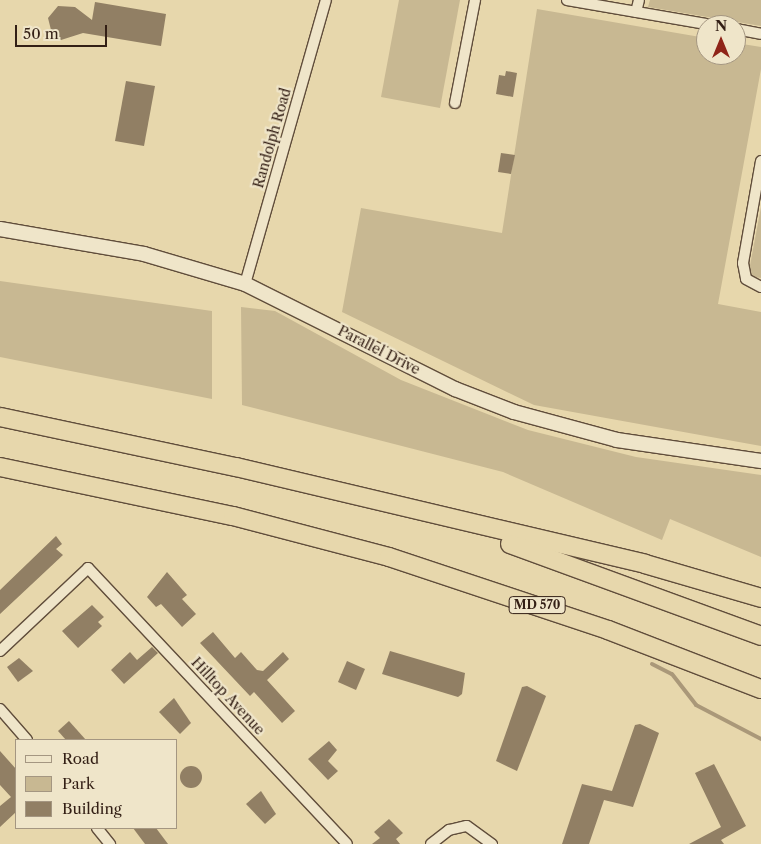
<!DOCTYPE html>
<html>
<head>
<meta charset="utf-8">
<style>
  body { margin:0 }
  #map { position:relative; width:761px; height:844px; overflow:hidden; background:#e7d7ac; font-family:"Libre Caslon Text",serif }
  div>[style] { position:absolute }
  .green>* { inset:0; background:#c8b892 }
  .stream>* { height:4px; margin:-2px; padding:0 2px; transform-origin:2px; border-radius:2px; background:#aa9879 }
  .building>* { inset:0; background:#917f64 }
  .round { border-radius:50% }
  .roads { filter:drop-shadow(1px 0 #604d3b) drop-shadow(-1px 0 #604d3b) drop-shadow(0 1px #604d3b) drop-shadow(0 -1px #604d3b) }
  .street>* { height:10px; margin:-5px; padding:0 5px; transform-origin:5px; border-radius:5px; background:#efe5c9 }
  .secondary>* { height:14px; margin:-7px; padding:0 7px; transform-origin:7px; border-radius:7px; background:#efe5c9 }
  .highway>* { height:18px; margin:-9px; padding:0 9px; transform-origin:9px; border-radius:9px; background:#e7d7ac }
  span { translate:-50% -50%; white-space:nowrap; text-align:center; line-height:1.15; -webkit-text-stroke:4.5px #efe5c9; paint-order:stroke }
  .shield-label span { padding:1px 4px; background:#efe5c9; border:1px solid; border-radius:4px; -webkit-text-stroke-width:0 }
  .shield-label { font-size:12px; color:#331f15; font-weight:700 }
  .street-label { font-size:14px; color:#331f15 }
  .legend { position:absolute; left:15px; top:739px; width:162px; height:90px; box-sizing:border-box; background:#efe5c9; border:1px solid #a49681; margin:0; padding:6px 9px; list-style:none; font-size:15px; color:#331f15 }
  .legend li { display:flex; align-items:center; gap:10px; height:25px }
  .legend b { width:25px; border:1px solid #a49681 }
  .north { position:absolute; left:696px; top:15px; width:50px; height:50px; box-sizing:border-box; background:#efe5c9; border:1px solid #a49681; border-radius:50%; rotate:0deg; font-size:14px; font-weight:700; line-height:20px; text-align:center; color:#331f15 }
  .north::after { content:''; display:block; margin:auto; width:18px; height:22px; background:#8f2418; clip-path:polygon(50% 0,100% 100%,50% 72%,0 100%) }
  .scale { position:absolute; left:15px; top:25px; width:92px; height:22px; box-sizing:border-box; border:2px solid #331f15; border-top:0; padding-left:6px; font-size:15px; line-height:18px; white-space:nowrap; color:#331f15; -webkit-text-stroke:4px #efe5c9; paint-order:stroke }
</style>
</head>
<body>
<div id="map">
  <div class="green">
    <i style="clip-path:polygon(399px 0,460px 0,440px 108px,381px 97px)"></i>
    <i style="clip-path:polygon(650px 0,761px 0,761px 26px,648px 7px)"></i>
    <i style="clip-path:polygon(537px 9px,706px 38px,706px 55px,736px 55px,736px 43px,761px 47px,761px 69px,718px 304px,761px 312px,761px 446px,534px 405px,342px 312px,361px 208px,502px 233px)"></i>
    <i style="clip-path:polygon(761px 207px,761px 278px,748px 276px)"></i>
    <i style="clip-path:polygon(0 281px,212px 311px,212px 399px,0 357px)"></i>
    <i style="clip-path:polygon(241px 307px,275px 311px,401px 380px,528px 430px,636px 457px,761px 475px,761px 557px,670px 519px,662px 540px,503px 472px,242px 405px)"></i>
  </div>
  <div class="stream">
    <i style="left:652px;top:664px;width:22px;rotate:27deg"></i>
    <i style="left:672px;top:674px;width:39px;rotate:52deg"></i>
    <i style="left:696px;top:705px;width:73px;rotate:27.6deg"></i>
  </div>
  <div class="building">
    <i style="clip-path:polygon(95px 2px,166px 14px,161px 46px,83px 33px,61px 40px,52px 34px,48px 18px,58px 6px,75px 7px,92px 20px)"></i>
    <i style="clip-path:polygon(506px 71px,517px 73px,513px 97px,496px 94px,499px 75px,505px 76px)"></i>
    <i style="clip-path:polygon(126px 81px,155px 86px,144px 146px,115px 141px)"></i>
    <i style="clip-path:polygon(501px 153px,515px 155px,511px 174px,498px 172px)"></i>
    <i style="clip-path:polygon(56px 536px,62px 544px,56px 549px,63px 555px,0 614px,0 590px)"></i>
    <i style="clip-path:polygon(167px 572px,187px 595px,182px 599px,196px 614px,182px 627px,161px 604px,156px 607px,147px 597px)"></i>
    <i style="clip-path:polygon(92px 605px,104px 617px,98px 622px,102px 626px,78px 648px,62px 631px)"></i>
    <i style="clip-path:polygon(213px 632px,235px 658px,241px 652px,257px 670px,263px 671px,283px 652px,289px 659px,267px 680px,295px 711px,282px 723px,254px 692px,250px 696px,200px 643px)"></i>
    <i style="clip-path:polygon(152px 647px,158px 653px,124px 684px,111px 670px,130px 652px,137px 660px)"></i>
    <i style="clip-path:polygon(390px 651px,465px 673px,462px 694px,458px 697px,382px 674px)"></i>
    <i style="clip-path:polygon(19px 658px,33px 671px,18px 682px,7px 667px)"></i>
    <i style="clip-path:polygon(347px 661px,365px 669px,356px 690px,338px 682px)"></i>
    <i style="clip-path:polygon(527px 686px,546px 696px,517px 771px,496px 761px,522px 687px)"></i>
    <i style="clip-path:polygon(174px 698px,191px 723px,180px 734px,159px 712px)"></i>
    <i style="clip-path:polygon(69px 721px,86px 740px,66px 740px,58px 731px)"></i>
    <i style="clip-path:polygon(640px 724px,659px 733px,633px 807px,604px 800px,589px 844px,562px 844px,582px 784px,612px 791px,635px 725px)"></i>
    <i style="clip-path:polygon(329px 741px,337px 750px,328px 761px,338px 771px,328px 780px,308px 759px)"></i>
    <i style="clip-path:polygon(0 751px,16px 769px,16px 812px,0 827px,0 806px,11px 797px,0 785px)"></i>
    <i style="clip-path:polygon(714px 764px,746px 826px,721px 840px,724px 844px,689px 844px,721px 827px,695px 773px)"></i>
    <i class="round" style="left:180px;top:766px;width:22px;height:22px"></i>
    <i style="clip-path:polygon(261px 791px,276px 814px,265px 824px,246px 804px)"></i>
    <i style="clip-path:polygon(389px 819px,403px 833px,396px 839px,400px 844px,372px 844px,380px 838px,374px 832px)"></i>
    <i style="clip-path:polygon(133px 828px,156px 828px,168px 844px,145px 844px)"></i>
  </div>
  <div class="roads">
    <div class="street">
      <i style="left:567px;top:0;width:147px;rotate:9.8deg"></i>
      <i style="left:636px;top:12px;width:12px;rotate:-76deg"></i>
      <i style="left:736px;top:29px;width:25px;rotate:11deg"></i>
      <i style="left:455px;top:103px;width:105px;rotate:-79deg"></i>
      <i style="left:761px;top:161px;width:104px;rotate:100deg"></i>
      <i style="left:743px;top:263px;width:16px;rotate:79deg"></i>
      <i style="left:746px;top:279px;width:17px;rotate:28deg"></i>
      <i style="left:245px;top:284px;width:295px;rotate:-74.1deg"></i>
      <i style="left:0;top:651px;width:121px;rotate:-43.3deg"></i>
      <i style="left:88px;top:568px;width:378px;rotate:46.8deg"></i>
      <i style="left:0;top:709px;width:41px;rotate:48.9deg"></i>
      <i style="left:97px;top:828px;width:21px;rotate:51deg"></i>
      <i style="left:431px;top:844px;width:23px;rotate:-38deg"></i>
      <i style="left:449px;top:830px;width:18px;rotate:-13deg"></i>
      <i style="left:467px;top:826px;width:31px;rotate:36deg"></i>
    </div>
    <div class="secondary">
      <i style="left:0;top:229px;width:146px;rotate:9.8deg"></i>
      <i style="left:144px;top:254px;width:105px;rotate:16.5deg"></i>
      <i style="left:245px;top:284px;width:235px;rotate:26.6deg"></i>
      <i style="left:455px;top:389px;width:63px;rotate:21.3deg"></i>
      <i style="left:514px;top:412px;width:107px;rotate:15.2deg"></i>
      <i style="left:617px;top:440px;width:146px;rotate:8.3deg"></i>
    </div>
    <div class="highway">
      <i style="left:0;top:417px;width:241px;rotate:12deg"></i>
      <i style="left:236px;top:467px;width:420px;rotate:13.3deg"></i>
      <i style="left:645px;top:564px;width:121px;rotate:16.3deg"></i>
      <i style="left:0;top:467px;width:238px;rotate:11.9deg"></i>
      <i style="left:233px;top:516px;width:161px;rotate:14.7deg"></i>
      <i style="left:389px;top:557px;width:231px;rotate:18.4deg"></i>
      <i style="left:608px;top:630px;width:164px;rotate:21.1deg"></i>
      <i style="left:510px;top:544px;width:267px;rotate:20.1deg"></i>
    </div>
  </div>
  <div class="shield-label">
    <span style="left:537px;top:605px">MD 570</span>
  </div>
  <div class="street-label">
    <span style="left:272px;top:138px;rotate:-74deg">Randolph Road</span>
    <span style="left:379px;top:350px;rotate:27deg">Parallel Drive</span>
    <span style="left:228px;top:696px;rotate:47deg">Hilltop Avenue</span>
  </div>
  <ul class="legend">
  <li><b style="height:6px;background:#efe5c9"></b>Road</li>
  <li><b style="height:14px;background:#c8b892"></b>Park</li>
  <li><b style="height:14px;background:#917f64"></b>Building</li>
  </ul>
  <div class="north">N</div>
  <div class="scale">50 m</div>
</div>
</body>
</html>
